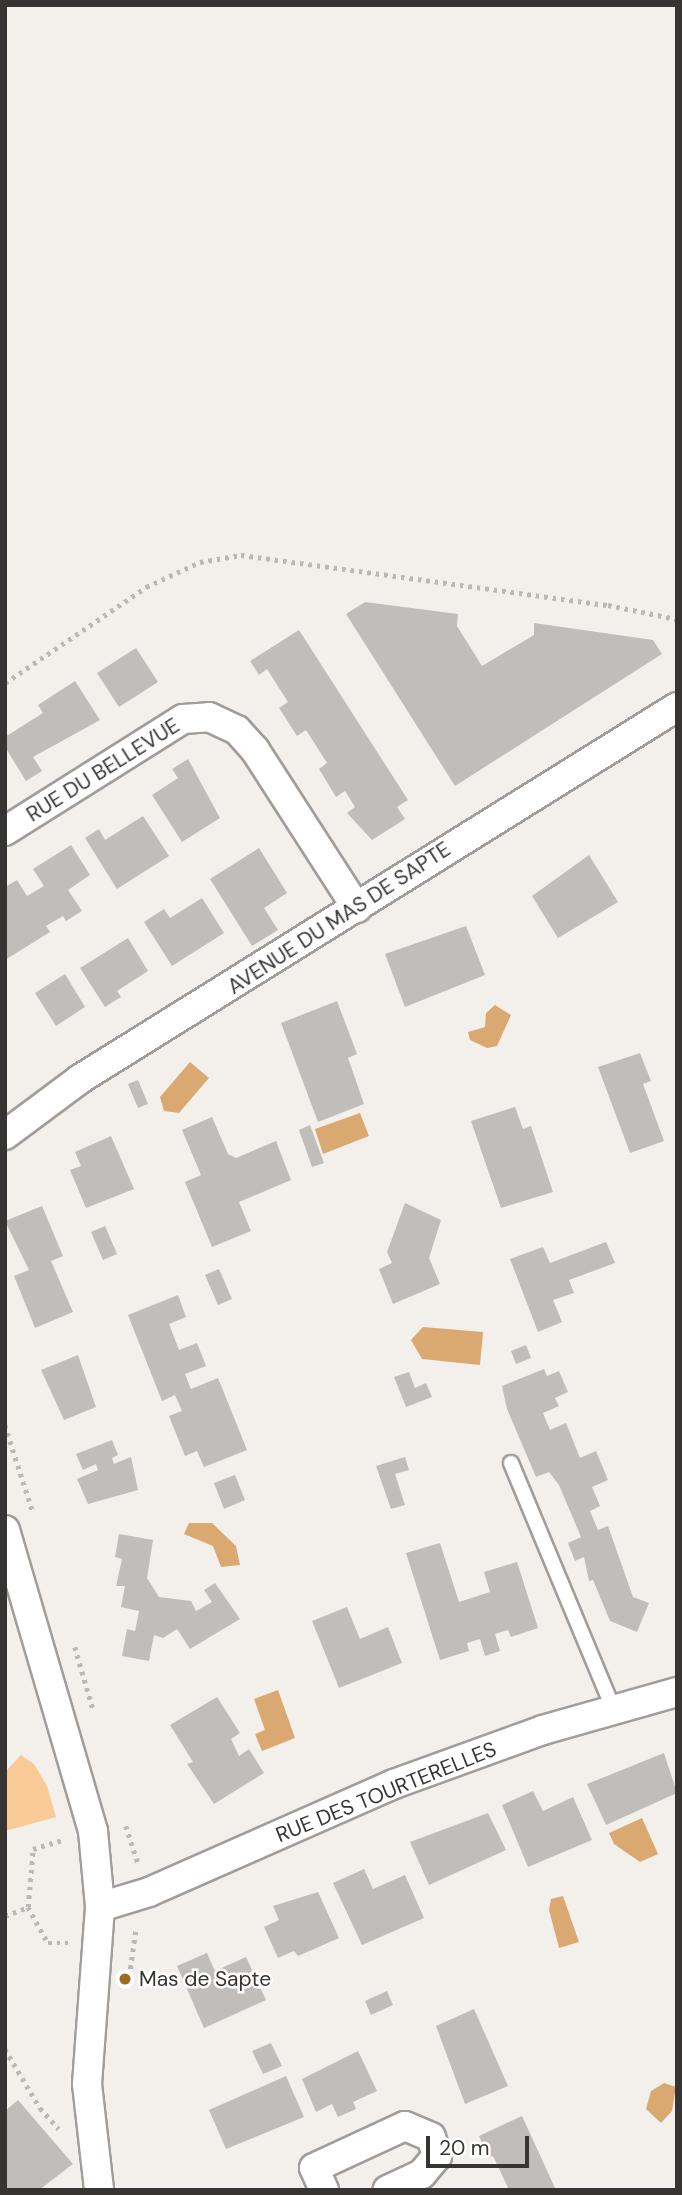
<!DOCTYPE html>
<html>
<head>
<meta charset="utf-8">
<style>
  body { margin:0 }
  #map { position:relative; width:682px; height:2195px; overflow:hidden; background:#f3f0ec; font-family:"DM Sans",sans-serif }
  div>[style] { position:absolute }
  .green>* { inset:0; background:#f9ca96 }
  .water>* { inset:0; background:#daa972 }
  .building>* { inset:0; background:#c0bdba }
  .path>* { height:4.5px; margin-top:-2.25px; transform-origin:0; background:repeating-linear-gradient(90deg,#bbb8b5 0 3.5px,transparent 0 8.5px) }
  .roads { filter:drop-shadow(2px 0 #a19d9a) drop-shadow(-2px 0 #a19d9a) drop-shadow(0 2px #a19d9a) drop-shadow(0 -2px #a19d9a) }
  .lane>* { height:14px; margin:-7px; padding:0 7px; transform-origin:7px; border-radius:7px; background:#fff }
  .street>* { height:28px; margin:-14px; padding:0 14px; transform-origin:14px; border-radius:14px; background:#fff }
  .dots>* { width:19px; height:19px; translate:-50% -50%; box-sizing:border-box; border:4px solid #fff; border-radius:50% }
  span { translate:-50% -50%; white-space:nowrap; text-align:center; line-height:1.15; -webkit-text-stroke:5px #fff; paint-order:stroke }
  .street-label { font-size:21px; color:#373534 }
  .poi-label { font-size:21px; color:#373534 }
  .left { translate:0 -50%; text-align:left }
  .frame { position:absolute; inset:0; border:7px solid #373534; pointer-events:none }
  .scale { position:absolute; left:426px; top:2136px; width:103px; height:32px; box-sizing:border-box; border:4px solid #373534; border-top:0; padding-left:9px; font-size:21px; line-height:24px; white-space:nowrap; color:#373534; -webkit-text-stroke:5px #fff; paint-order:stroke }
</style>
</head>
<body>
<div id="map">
  <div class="green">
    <i style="clip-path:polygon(21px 1755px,34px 1764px,47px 1786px,56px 1817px,5px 1831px,5px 1772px)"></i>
  </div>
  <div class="water">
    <i style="clip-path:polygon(495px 1005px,511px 1015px,497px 1046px,487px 1048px,470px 1040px,468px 1032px,485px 1027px,486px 1013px)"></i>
    <i style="clip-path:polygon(190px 1062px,209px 1078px,179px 1113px,164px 1111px,160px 1097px)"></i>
    <i style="clip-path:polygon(360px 1113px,369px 1136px,323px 1154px,315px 1129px)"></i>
    <i style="clip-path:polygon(423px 1327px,483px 1332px,480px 1365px,422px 1359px,411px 1340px)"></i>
    <i style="clip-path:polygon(189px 1523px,212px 1523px,236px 1546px,240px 1565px,221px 1567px,213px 1546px,184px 1534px)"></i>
    <i style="clip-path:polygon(278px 1690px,295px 1738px,262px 1751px,255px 1734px,265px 1730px,254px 1699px)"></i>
    <i style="clip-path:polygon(642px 1818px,658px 1854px,640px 1862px,614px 1844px,609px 1833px)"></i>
    <i style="clip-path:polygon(563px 1896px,579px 1942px,559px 1948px,549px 1910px,551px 1899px)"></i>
    <i style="clip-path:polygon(664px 2083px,676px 2087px,672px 2111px,661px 2123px,646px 2109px,651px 2091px)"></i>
  </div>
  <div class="building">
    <i style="clip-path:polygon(365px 602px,458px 614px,457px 626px,482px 666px,534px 635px,534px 623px,653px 640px,662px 654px,455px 786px,346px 614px)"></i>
    <i style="clip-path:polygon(299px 630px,408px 800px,397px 807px,405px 819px,372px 840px,347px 813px,355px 807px,345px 791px,336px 797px,319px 769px,327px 763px,306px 730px,297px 736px,279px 708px,288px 702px,267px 669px,259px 675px,250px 661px)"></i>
    <i style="clip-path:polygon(136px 648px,158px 682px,119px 707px,97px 673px)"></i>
    <i style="clip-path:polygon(75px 681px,100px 720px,33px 757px,42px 771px,26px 781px,5px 747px,5px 737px,43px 713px,38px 705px)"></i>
    <i style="clip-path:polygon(188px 759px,220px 818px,182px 842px,152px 795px,178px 778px,172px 769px)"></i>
    <i style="clip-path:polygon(143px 816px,169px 856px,117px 889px,85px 838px,99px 829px,105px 840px)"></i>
    <i style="clip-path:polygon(71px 845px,90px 875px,68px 890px,82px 911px,66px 921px,63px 916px,46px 926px,50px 932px,5px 960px,5px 887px,17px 880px,27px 896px,44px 886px,33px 869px)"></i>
    <i style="clip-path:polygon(259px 848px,287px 893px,264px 908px,278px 930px,252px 946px,210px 879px)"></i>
    <i style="clip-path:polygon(589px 855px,618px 902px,558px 938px,532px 896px)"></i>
    <i style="clip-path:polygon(202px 898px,224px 933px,172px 966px,144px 922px,164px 909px,170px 918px)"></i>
    <i style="clip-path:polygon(466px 926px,485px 975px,405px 1007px,385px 954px)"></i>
    <i style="clip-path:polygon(128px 938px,148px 971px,117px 991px,121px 997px,105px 1007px,80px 968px)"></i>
    <i style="clip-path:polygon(65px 974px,85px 1007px,56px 1026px,35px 993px)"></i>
    <i style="clip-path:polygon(337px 1001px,357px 1054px,348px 1058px,364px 1104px,318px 1122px,281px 1023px)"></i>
    <i style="clip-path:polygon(640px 1053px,651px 1081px,643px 1084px,664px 1141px,630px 1153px,598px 1067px)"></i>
    <i style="clip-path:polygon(138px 1080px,148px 1104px,138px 1108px,128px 1084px)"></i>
    <i style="clip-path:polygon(515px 1107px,523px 1129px,531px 1126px,553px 1192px,501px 1208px,471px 1121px)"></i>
    <i style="clip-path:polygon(212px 1117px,228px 1154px,236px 1158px,276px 1141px,291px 1180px,239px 1202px,251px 1231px,212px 1247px,185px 1182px,201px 1175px,182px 1130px)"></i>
    <i style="clip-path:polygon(310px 1125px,324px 1163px,312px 1167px,299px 1130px)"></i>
    <i style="clip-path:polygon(111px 1136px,134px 1189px,86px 1208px,70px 1170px,81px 1166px,75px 1152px)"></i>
    <i style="clip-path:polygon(405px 1203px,441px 1220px,429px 1258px,440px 1284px,393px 1304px,379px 1269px,392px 1263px,387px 1252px)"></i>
    <i style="clip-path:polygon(42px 1206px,63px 1256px,51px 1261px,73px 1312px,35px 1328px,14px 1276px,29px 1270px,5px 1221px)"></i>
    <i style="clip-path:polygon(105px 1226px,117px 1254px,103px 1260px,91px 1232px)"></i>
    <i style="clip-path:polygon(606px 1242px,615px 1263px,569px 1280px,574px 1293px,553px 1300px,562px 1322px,538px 1332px,510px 1259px,543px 1247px,550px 1263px)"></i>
    <i style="clip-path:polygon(219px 1269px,232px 1299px,218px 1305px,205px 1275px)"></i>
    <i style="clip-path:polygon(178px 1295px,186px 1317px,169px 1324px,179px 1350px,197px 1343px,206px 1366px,185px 1374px,191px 1389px,218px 1378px,247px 1450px,204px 1467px,197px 1451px,185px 1456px,169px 1416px,182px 1411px,175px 1395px,162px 1401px,128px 1315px)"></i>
    <i style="clip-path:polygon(526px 1345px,531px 1358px,516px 1364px,511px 1351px)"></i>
    <i style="clip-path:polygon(78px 1355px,96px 1407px,64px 1420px,41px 1370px)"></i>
    <i style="clip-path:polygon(544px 1369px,547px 1376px,559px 1371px,568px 1392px,555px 1398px,559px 1406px,543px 1413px,550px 1430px,566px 1423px,580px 1458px,596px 1451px,608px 1480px,592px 1487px,600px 1506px,590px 1511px,598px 1530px,608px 1526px,633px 1597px,649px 1603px,637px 1632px,610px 1621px,593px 1580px,589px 1581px,584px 1557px,575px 1561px,568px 1543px,581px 1537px,559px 1485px,549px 1472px,536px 1477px,507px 1409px,502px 1386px)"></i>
    <i style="clip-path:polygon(409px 1372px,415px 1388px,426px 1383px,432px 1397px,406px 1407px,394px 1377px)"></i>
    <i style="clip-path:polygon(112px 1440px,118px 1455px,112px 1458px,114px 1464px,131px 1457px,138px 1490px,88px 1504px,77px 1479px,98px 1470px,96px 1464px,83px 1470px,76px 1454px)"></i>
    <i style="clip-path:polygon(405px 1457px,409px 1470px,395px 1474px,405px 1505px,391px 1509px,376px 1466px)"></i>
    <i style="clip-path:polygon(235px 1475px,245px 1500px,224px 1509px,214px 1483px)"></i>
    <i style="clip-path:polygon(119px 1534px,153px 1540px,147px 1578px,159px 1597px,191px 1601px,196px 1611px,212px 1602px,204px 1590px,215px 1583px,240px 1619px,190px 1649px,177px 1629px,163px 1638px,154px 1635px,149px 1661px,122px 1656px,127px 1629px,135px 1631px,139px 1611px,121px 1607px,125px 1586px,116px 1586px,122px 1559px,115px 1557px)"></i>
    <i style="clip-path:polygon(440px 1543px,459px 1602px,490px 1592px,484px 1572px,517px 1562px,538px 1628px,511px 1637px,508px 1630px,495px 1634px,500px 1651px,485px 1656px,480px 1639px,467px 1643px,469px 1651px,440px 1660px,406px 1553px)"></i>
    <i style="clip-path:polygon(347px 1607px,360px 1639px,388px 1627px,402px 1663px,339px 1688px,312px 1621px)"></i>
    <i style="clip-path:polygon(217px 1697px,240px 1733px,231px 1739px,239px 1756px,249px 1749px,264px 1773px,214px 1804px,187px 1764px,193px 1762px,170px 1725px)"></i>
    <i style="clip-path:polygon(664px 1753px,677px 1793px,606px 1825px,587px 1784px)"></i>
    <i style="clip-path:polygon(533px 1791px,543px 1811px,573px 1797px,592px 1840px,528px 1867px,502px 1805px)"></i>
    <i style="clip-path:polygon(488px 1813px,506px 1850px,429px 1885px,410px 1842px)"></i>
    <i style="clip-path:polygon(364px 1869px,373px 1889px,405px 1875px,424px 1918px,362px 1945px,333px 1883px)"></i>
    <i style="clip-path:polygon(318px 1892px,339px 1938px,298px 1956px,294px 1951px,278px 1958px,264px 1927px,279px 1920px,273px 1906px)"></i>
    <i style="clip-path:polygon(207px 1953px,215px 1971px,246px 1957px,266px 2000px,204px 2028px,177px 1966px)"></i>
    <i style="clip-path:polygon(387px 1991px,393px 2005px,371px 2015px,365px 2001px)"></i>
    <i style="clip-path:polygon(474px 2009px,508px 2086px,465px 2104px,436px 2026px)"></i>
    <i style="clip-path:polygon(271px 2043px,282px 2066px,263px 2074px,252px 2051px)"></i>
    <i style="clip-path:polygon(358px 2051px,377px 2091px,353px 2102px,356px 2109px,338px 2117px,332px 2104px,316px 2112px,302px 2079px)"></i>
    <i style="clip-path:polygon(286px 2076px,304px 2117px,226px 2149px,209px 2110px)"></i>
    <i style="clip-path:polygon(18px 2100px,73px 2164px,39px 2190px,5px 2190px,5px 2111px)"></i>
    <i style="clip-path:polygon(522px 2116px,556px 2190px,509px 2190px,493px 2156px,489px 2158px,479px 2136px)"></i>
  </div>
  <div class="path">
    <i style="left:5px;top:683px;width:171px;rotate:-34.2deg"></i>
    <i style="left:146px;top:587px;width:60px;rotate:-24.8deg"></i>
    <i style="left:200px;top:562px;width:42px;rotate:-9.7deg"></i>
    <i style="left:241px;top:555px;width:370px;rotate:7.8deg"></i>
    <i style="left:608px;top:605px;width:70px;rotate:11.5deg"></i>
    <i style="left:5px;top:1425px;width:91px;rotate:72.2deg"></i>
    <i style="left:75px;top:1647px;width:65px;rotate:73.8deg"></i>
    <i style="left:126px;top:1826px;width:40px;rotate:72deg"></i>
    <i style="left:28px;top:1907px;width:58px;rotate:-85.1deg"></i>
    <i style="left:33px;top:1849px;width:31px;rotate:-17deg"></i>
    <i style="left:5px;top:1916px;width:25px;rotate:-21deg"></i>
    <i style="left:28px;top:1907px;width:41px;rotate:60.9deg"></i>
    <i style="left:48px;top:1943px;width:20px"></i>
    <i style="left:129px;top:1977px;width:50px;rotate:-82deg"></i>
    <i style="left:5px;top:2049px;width:69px;rotate:59.3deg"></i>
    <i style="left:40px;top:2108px;width:28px;rotate:48deg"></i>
  </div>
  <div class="roads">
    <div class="lane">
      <i style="left:511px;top:1463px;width:268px;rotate:67.4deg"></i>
    </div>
    <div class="street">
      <i style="left:5px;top:831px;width:210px;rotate:-32.2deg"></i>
      <i style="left:183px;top:719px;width:26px;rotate:-4deg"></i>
      <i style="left:209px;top:717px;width:31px;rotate:25deg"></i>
      <i style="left:237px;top:730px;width:27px;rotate:48deg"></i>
      <i style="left:255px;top:750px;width:188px;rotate:57.2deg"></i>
      <i style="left:5px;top:1135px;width:94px;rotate:-36.7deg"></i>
      <i style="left:80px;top:1079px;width:703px;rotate:-31.93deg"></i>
      <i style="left:5px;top:1530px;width:314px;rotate:73.7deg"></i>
      <i style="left:93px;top:1831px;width:76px;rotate:84.7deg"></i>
      <i style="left:100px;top:1907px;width:177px;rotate:94.2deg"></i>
      <i style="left:87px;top:2084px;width:107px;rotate:83.5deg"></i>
      <i style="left:100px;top:1907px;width:51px;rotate:-17deg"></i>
      <i style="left:149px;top:1892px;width:268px;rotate:-23.8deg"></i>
      <i style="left:394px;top:1784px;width:158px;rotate:-19.9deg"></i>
      <i style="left:543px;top:1730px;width:139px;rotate:-15.8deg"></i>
      <i style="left:324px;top:2190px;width:24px;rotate:-114deg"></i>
      <i style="left:314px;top:2168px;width:100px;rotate:-24.8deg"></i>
      <i style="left:405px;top:2126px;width:28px;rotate:23deg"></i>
      <i style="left:431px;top:2137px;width:20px;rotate:72deg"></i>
      <i style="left:437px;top:2156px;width:23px;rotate:130deg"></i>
      <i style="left:422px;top:2174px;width:38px;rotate:155deg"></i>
    </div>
  </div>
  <div class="dots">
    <i style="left:125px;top:1979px;background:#9f6923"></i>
  </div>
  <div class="street-label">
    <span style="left:103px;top:770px;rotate:-32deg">RUE DU BELLEVUE</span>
    <span style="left:339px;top:918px;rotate:-33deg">AVENUE DU MAS DE SAPTE</span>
    <span style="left:386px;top:1792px;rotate:-22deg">RUE DES TOURTERELLES</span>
  </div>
  <div class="poi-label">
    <span class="left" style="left:139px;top:1979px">Mas de Sapte</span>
  </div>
  <div class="frame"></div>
  <div class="scale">20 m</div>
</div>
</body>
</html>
